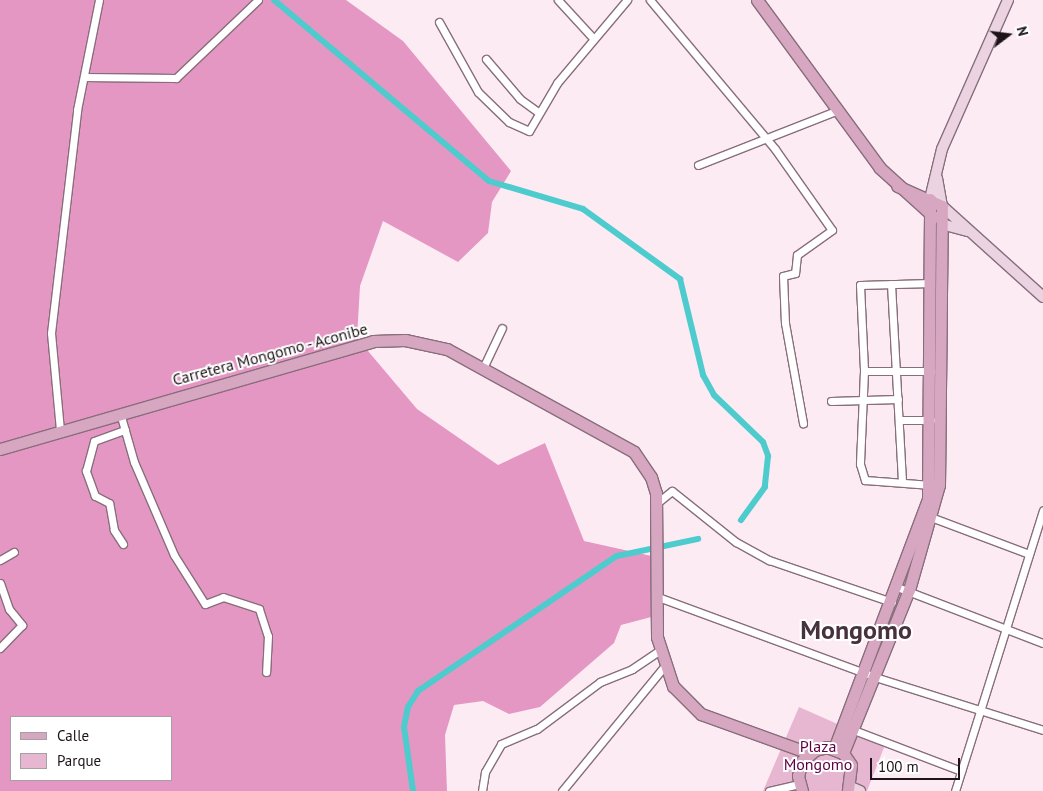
<!DOCTYPE html>
<html>
<head>
<meta charset="utf-8">
<style>
  body { margin:0 }
  #map { position:relative; width:1043px; height:791px; overflow:hidden; background:#fdebf4; font-family:"PT Sans",sans-serif }
  div>[style] { position:absolute }
  .green>* { inset:0; background:#e7b6d0 }
  .forest>* { inset:0; background:#e597c3 }
  .canal>* { height:6px; margin:-3px; padding:0 3px; transform-origin:3px; border-radius:3px; background:#4ecbcd }
  .roads { filter:drop-shadow(1px 0 #886e7c) drop-shadow(-1px 0 #886e7c) drop-shadow(0 1px #886e7c) drop-shadow(0 -1px #886e7c) }
  .street>* { height:7px; margin:-3.5px; padding:0 3.5px; transform-origin:3.5px; border-radius:3.5px; background:#fff }
  .secondary>* { height:10px; margin:-5px; padding:0 5px; transform-origin:5px; border-radius:5px; background:#ebd3e1 }
  .primary>* { height:11px; margin:-5.5px; padding:0 5.5px; transform-origin:5.5px; border-radius:5.5px; background:#d7a7c2 }
  span { translate:-50% -50%; white-space:nowrap; text-align:center; line-height:1.15; -webkit-text-stroke:4px #fff; paint-order:stroke }
  .street-label { font-size:16px; color:#1d1318 }
  .park-label { font-size:16px; color:#600044 }
  .town-label { font-size:26px; color:#48313e; font-weight:700 }
  .legend { position:absolute; left:10px; top:716px; width:162px; height:65px; box-sizing:border-box; background:#fff; border:1px solid #a5a1a3; margin:0; padding:6px 9px; list-style:none; font-size:15px; color:#1d1318 }
  .legend li { display:flex; align-items:center; gap:10px; height:25px }
  .legend b { width:25px; border:1px solid #a5a1a3 }
  .north { position:absolute; left:983px; top:10px; width:50px; height:50px; -webkit-text-stroke:4px #fff; paint-order:stroke; rotate:75deg; font-size:14px; font-weight:700; line-height:20px; text-align:center; color:#1d1318 }
  .north::after { content:''; display:block; margin:auto; width:18px; height:22px; background:#1d1318; clip-path:polygon(50% 0,100% 100%,50% 72%,0 100%) }
  .scale { position:absolute; left:870px; top:758px; width:90px; height:22px; box-sizing:border-box; border:2px solid #1d1318; border-top:0; padding-left:6px; font-size:15px; line-height:18px; white-space:nowrap; color:#1d1318; -webkit-text-stroke:4px #fff; paint-order:stroke }
</style>
</head>
<body>
<div id="map">
  <div class="green">
    <i style="clip-path:polygon(799px 707px,885px 745px,867px 791px,763px 791px)"></i>
  </div>
  <div class="forest">
    <i style="clip-path:polygon(evenodd,0 0,346px 0,403px 41px,511px 171px,492px 202px,488px 233px,458px 262px,383px 221px,360px 286px,357px 338px,417px 409px,498px 465px,545px 443px,584px 541px,656px 557px,655px 616px,621px 625px,614px 643px,540px 707px,509px 714px,483px 701px,454px 705px,445px 735px,447px 791px,0 791px,0 0,11px 717px,171px 717px,171px 780px,11px 780px,11px 717px)"></i>
  </div>
  <div class="canal">
    <i style="left:274px;top:0;width:281px;rotate:40.1deg"></i>
    <i style="left:489px;top:181px;width:98px;rotate:16.6deg"></i>
    <i style="left:583px;top:209px;width:120px;rotate:35.8deg"></i>
    <i style="left:680px;top:279px;width:99px;rotate:76.5deg"></i>
    <i style="left:703px;top:375px;width:23px;rotate:61deg"></i>
    <i style="left:714px;top:395px;width:68px;rotate:43.8deg"></i>
    <i style="left:763px;top:442px;width:15px;rotate:70deg"></i>
    <i style="left:768px;top:456px;width:31px;rotate:96deg"></i>
    <i style="left:765px;top:487px;width:41px;rotate:126deg"></i>
    <i style="left:413px;top:791px;width:65px;rotate:-98deg"></i>
    <i style="left:404px;top:727px;width:20px;rotate:-79deg"></i>
    <i style="left:408px;top:707px;width:19px;rotate:-58deg"></i>
    <i style="left:418px;top:691px;width:240px;rotate:-34.2deg"></i>
    <i style="left:617px;top:556px;width:83px;rotate:-11.9deg"></i>
  </div>
  <div class="roads">
    <div class="street">
      <i style="left:558px;top:0;width:50px;rotate:47.4deg"></i>
      <i style="left:650px;top:0;width:194px;rotate:50deg"></i>
      <i style="left:775px;top:149px;width:99px;rotate:54.9deg"></i>
      <i style="left:832px;top:230px;width:43px;rotate:144.5deg"></i>
      <i style="left:797px;top:255px;width:18px;rotate:96deg"></i>
      <i style="left:795px;top:273px;width:12px;rotate:166deg"></i>
      <i style="left:783px;top:276px;width:47px;rotate:87.6deg"></i>
      <i style="left:785px;top:323px;width:102px;rotate:79.8deg"></i>
      <i style="left:439px;top:22px;width:80px;rotate:60.9deg"></i>
      <i style="left:478px;top:92px;width:43px;rotate:44.1deg"></i>
      <i style="left:509px;top:122px;width:22px;rotate:24deg"></i>
      <i style="left:529px;top:131px;width:56px;rotate:-59.7deg"></i>
      <i style="left:557px;top:83px;width:109px;rotate:-49.9deg"></i>
      <i style="left:486px;top:59px;width:52px;rotate:49.6deg"></i>
      <i style="left:520px;top:99px;width:22px;rotate:36deg"></i>
      <i style="left:84px;top:77px;width:92px;rotate:0.6deg"></i>
      <i style="left:176px;top:78px;width:113px;rotate:-43.6deg"></i>
      <i style="left:698px;top:165px;width:150px;rotate:-21.4deg"></i>
      <i style="left:931px;top:283px;width:71px;rotate:178.4deg"></i>
      <i style="left:860px;top:285px;width:86px;rotate:87.3deg"></i>
      <i style="left:864px;top:371px;width:93px;rotate:92.5deg"></i>
      <i style="left:860px;top:464px;width:17px;rotate:73deg"></i>
      <i style="left:865px;top:480px;width:66px;rotate:4.3deg"></i>
      <i style="left:891px;top:284px;width:197px;rotate:86.8deg"></i>
      <i style="left:483px;top:368px;width:44px;rotate:-64.6deg"></i>
      <i style="left:864px;top:371px;width:67px"></i>
      <i style="left:831px;top:401px;width:67px;rotate:-1.7deg"></i>
      <i style="left:120px;top:413px;width:51px;rotate:74.1deg"></i>
      <i style="left:134px;top:462px;width:101px;rotate:66.7deg"></i>
      <i style="left:174px;top:555px;width:58px;rotate:57.7deg"></i>
      <i style="left:205px;top:604px;width:19px;rotate:-21deg"></i>
      <i style="left:223px;top:597px;width:38px;rotate:18deg"></i>
      <i style="left:259px;top:609px;width:28px;rotate:72deg"></i>
      <i style="left:268px;top:636px;width:36px;rotate:93deg"></i>
      <i style="left:899px;top:420px;width:32px"></i>
      <i style="left:60px;top:430px;width:97px;rotate:-95.3deg"></i>
      <i style="left:51px;top:333px;width:225px;rotate:-83.3deg"></i>
      <i style="left:77px;top:110px;width:112px;rotate:-78.7deg"></i>
      <i style="left:657px;top:503px;width:19px;rotate:-39deg"></i>
      <i style="left:672px;top:491px;width:82px;rotate:38.6deg"></i>
      <i style="left:736px;top:542px;width:38px;rotate:29deg"></i>
      <i style="left:769px;top:560px;width:130px;rotate:18.9deg"></i>
      <i style="left:928px;top:516px;width:108px;rotate:20.6deg"></i>
      <i style="left:123px;top:544px;width:17px;rotate:-123deg"></i>
      <i style="left:114px;top:530px;width:27px;rotate:-100deg"></i>
      <i style="left:109px;top:503px;width:16px;rotate:-153deg"></i>
      <i style="left:95px;top:496px;width:27px;rotate:-110deg"></i>
      <i style="left:86px;top:471px;width:31px;rotate:-75deg"></i>
      <i style="left:94px;top:441px;width:33px;rotate:-20deg"></i>
      <i style="left:0;top:560px;width:16px;rotate:-30deg"></i>
      <i style="left:0;top:583px;width:28px;rotate:71deg"></i>
      <i style="left:9px;top:609px;width:21px;rotate:51deg"></i>
      <i style="left:22px;top:625px;width:32px;rotate:134deg"></i>
      <i style="left:897px;top:587px;width:156px;rotate:21deg"></i>
      <i style="left:658px;top:597px;width:231px;rotate:20.2deg"></i>
      <i style="left:875px;top:677px;width:176px;rotate:17.5deg"></i>
      <i style="left:851px;top:729px;width:118px;rotate:20.9deg"></i>
      <i style="left:482px;top:791px;width:19px;rotate:-81deg"></i>
      <i style="left:485px;top:772px;width:32px;rotate:-60deg"></i>
      <i style="left:501px;top:744px;width:39px;rotate:-23deg"></i>
      <i style="left:537px;top:729px;width:79px;rotate:-36.7deg"></i>
      <i style="left:600px;top:682px;width:35px;rotate:-22deg"></i>
      <i style="left:632px;top:669px;width:34px;rotate:-34deg"></i>
      <i style="left:562px;top:791px;width:161px;rotate:-50.6deg"></i>
      <i style="left:769px;top:791px;width:31px;rotate:-13deg"></i>
      <i style="left:955px;top:791px;width:294px;rotate:-72.6deg"></i>
    </div>
    <div class="secondary">
      <i style="left:937px;top:178px;width:28px;rotate:80deg"></i>
      <i style="left:942px;top:206px;width:136px;rotate:42deg"></i>
      <i style="left:930px;top:199px;width:51px;rotate:-76.5deg"></i>
      <i style="left:942px;top:149px;width:163px;rotate:-66.1deg"></i>
      <i style="left:945px;top:225px;width:23px;rotate:15deg"></i>
      <i style="left:851px;top:787px;width:10px;rotate:24deg"></i>
    </div>
    <div class="primary">
      <i style="left:757px;top:0;width:208px;rotate:53.8deg"></i>
      <i style="left:880px;top:168px;width:73px;rotate:42.2deg"></i>
      <i style="left:0;top:449px;width:388px;rotate:-16.1deg"></i>
      <i style="left:373px;top:341px;width:32px;rotate:-2deg"></i>
      <i style="left:405px;top:340px;width:43px;rotate:12.1deg"></i>
      <i style="left:447px;top:349px;width:213px;rotate:28.8deg"></i>
      <i style="left:634px;top:452px;width:30px;rotate:56deg"></i>
      <i style="left:651px;top:477px;width:17px;rotate:73deg"></i>
      <i style="left:656px;top:493px;width:144px;rotate:89.6deg"></i>
      <i style="left:657px;top:637px;width:52px;rotate:71.9deg"></i>
      <i style="left:673px;top:686px;width:40px;rotate:45deg"></i>
      <i style="left:701px;top:714px;width:115px;rotate:19.9deg"></i>
      <i style="left:834px;top:749px;width:267px;rotate:-69.4deg"></i>
      <i style="left:928px;top:499px;width:300px;rotate:-89.6deg"></i>
      <i style="left:843px;top:753px;width:176px;rotate:-68deg"></i>
      <i style="left:909px;top:590px;width:109px;rotate:-74.1deg"></i>
      <i style="left:939px;top:485px;width:279px;rotate:-89.4deg"></i>
      <i style="left:942px;top:206px;width:49px;rotate:-156deg"></i>
      <i style="left:802px;top:791px;width:16px;rotate:-105deg"></i>
      <i style="left:798px;top:776px;width:16px;rotate:-75deg"></i>
      <i style="left:802px;top:761px;width:17px;rotate:-40deg"></i>
      <i style="left:815px;top:750px;width:12px;rotate:-14deg"></i>
      <i style="left:827px;top:747px;width:17px;rotate:21deg"></i>
      <i style="left:843px;top:753px;width:14px;rotate:56deg"></i>
      <i style="left:851px;top:765px;width:26px;rotate:97deg"></i>
    </div>
  </div>
  <div class="street-label">
    <span style="left:270px;top:354px;rotate:-15deg">Carretera Mongomo - Aconibe</span>
  </div>
  <div class="park-label">
    <span style="left:818px;top:755px">Plaza<br>Mongomo</span>
  </div>
  <div class="town-label">
    <span style="left:856px;top:630px">Mongomo</span>
  </div>
  <ul class="legend">
  <li><b style="height:6px;background:#d7a7c2"></b>Calle</li>
  <li><b style="height:14px;background:#e7b6d0"></b>Parque</li>
  </ul>
  <div class="north">N</div>
  <div class="scale">100 m</div>
</div>
</body>
</html>
